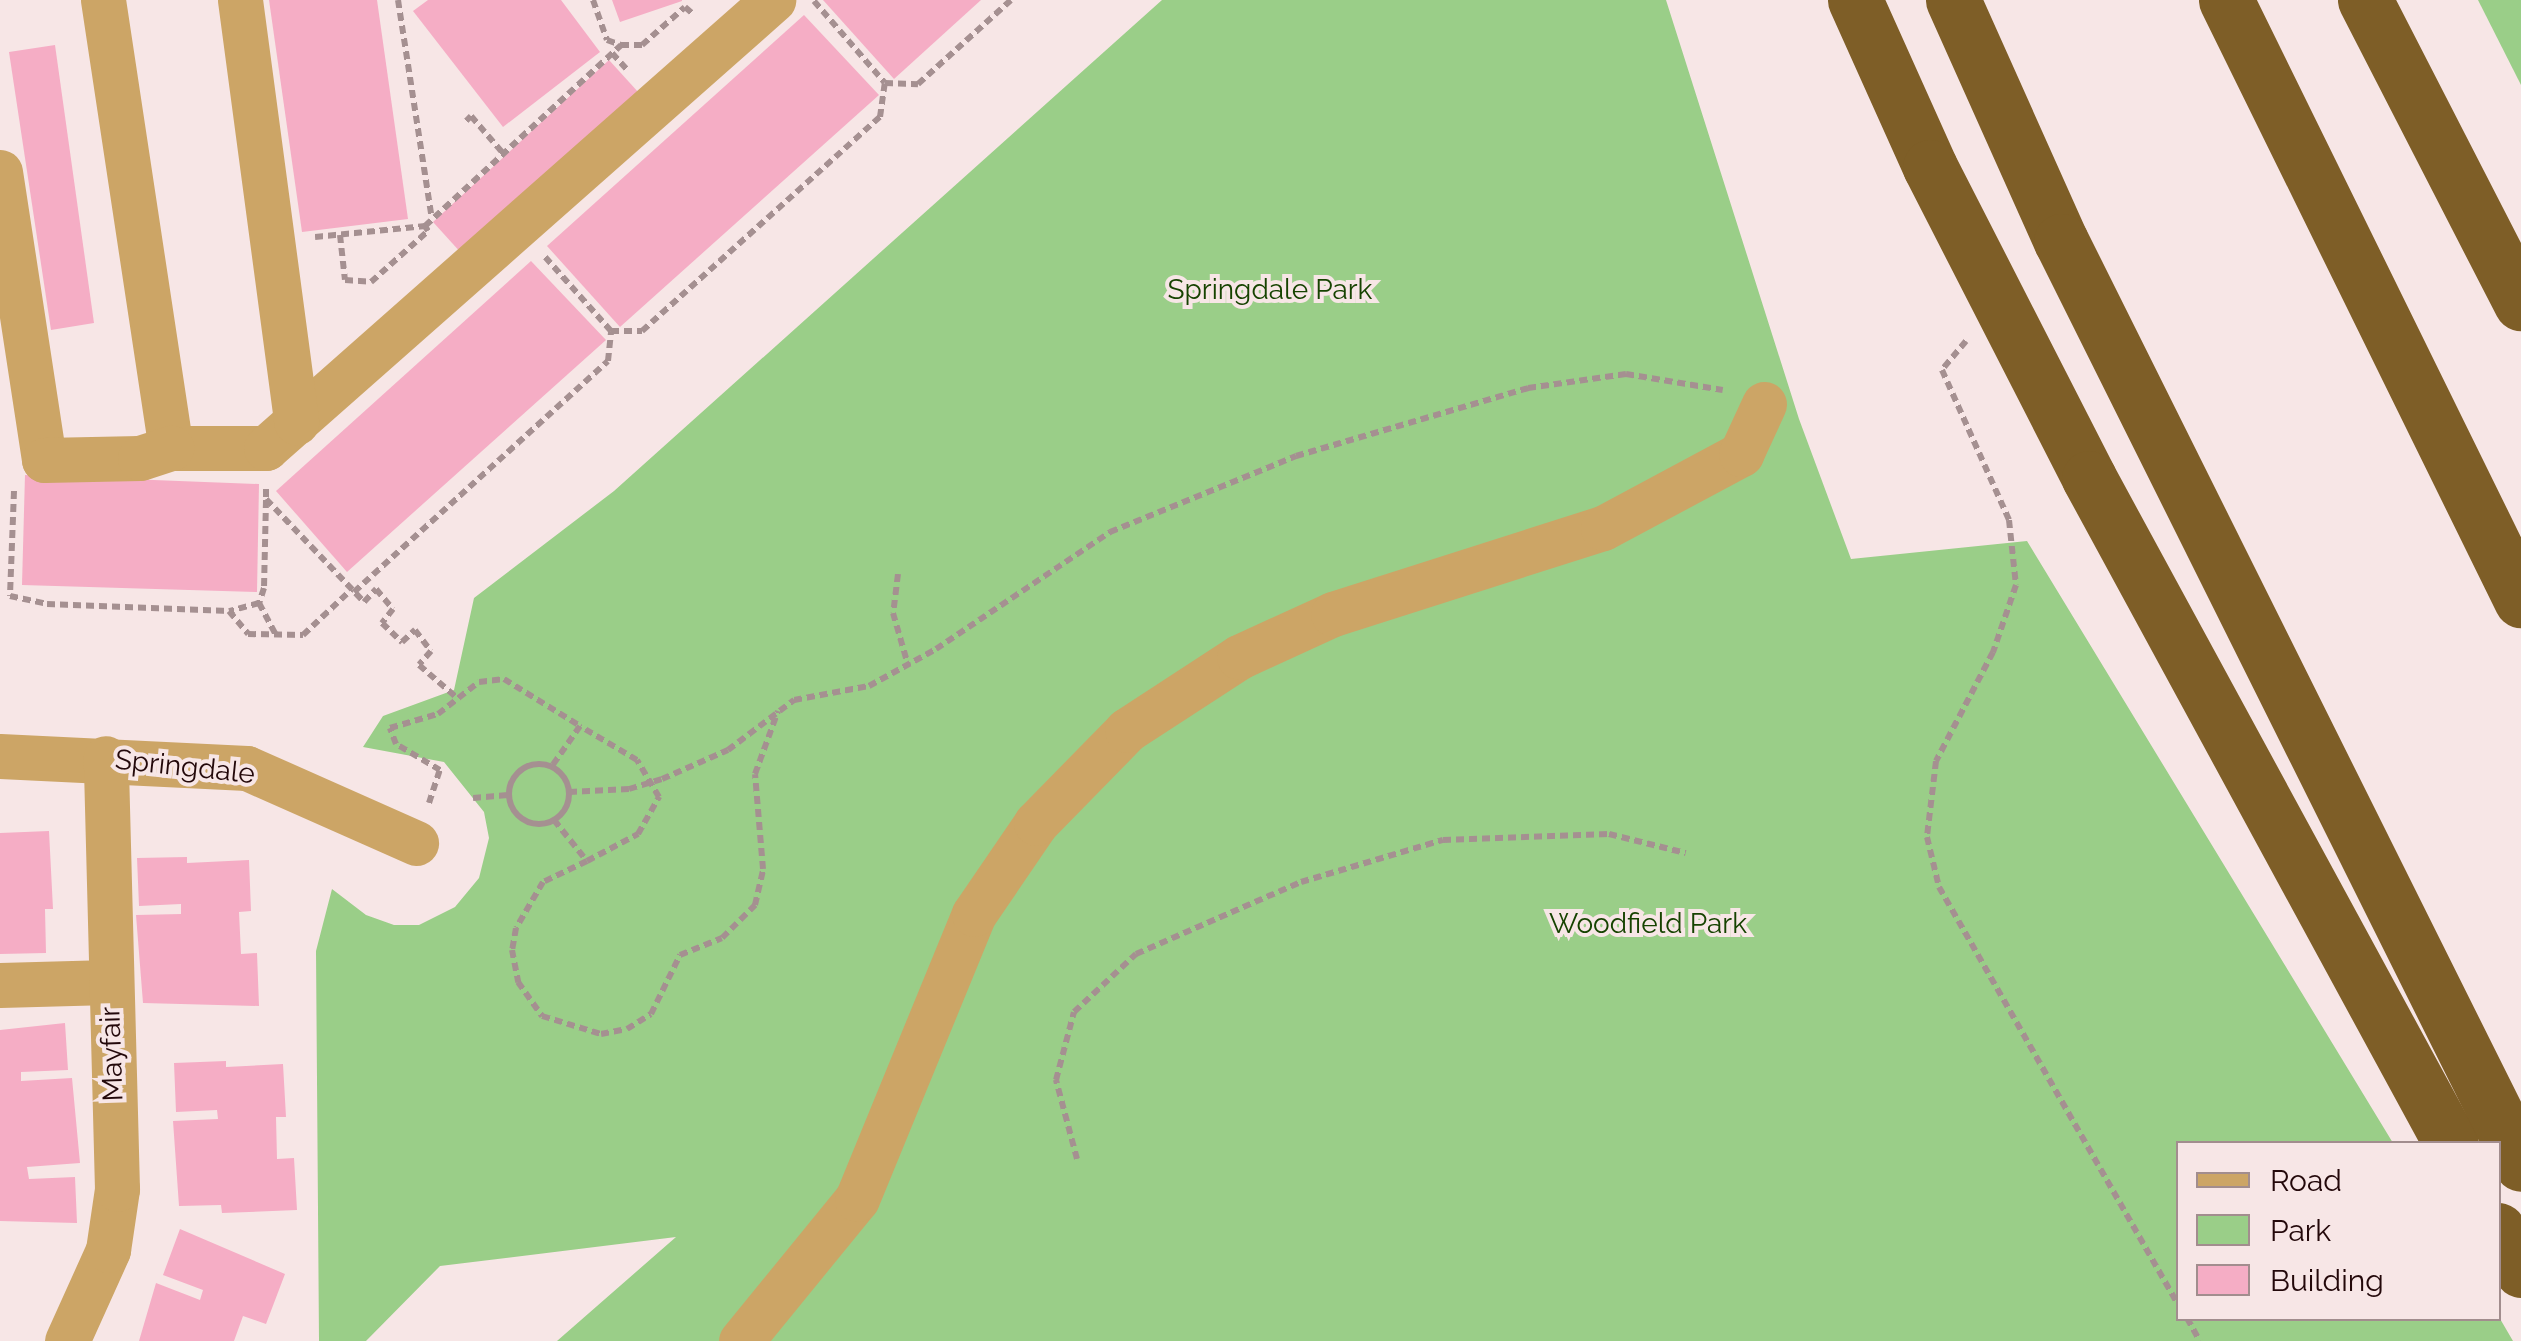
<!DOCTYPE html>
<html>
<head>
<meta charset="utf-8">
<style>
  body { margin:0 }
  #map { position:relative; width:2521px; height:1341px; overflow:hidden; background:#f7e6e6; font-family:Raleway,sans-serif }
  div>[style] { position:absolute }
  .green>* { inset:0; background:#9ace88 }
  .building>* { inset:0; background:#f5adc5 }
  .path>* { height:6px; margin-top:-3px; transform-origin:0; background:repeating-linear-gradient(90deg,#a59091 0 8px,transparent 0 13px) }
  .path>.ring { margin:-3px; padding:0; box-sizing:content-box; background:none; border:6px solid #a59091; border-radius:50% }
  .minor>* { height:45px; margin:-22.5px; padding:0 22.5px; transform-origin:22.5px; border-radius:22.5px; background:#cca566 }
  .highway>* { height:55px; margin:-27.5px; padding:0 27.5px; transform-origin:27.5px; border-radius:27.5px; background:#7e5e27 }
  span { translate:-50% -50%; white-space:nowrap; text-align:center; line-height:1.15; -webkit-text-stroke:8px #f7e6e6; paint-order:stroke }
  .park-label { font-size:28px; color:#164300 }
  .street-label { font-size:28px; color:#23080a }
  .legend { position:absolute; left:2176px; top:1141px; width:325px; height:180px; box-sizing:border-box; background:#f7e6e6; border:2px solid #a28d8e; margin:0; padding:12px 18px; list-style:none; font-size:30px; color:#23080a }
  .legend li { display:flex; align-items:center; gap:20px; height:50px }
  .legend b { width:50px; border:2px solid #a28d8e }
</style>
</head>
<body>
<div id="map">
  <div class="green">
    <i style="clip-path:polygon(1162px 0,1666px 0,1799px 419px,1851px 559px,2027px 541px,2393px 1143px,2178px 1144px,2178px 1318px,2499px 1317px,2513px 1341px,557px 1341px,676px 1237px,440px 1266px,366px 1341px,319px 1341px,316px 951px,332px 889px,366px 915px,394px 925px,419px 925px,455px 907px,479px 878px,489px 838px,484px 812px,444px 762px,363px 747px,383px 716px,454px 690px,474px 598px,614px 491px)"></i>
    <i style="clip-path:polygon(2478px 0,2521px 0,2521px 85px)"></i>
  </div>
  <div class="building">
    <i style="clip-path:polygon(269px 0,377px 0,408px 219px,302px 232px)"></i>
    <i style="clip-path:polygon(428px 0,561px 0,600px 52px,503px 127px,413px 11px)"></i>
    <i style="clip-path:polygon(612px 0,682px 0,682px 1px,620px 22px)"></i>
    <i style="clip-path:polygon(823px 0,981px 0,894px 79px)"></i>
    <i style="clip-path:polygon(804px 15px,879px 95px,620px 327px,547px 246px)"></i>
    <i style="clip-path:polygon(55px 45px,94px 323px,51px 330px,9px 52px)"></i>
    <i style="clip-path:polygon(609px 60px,639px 93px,462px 254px,433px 222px)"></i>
    <i style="clip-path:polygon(531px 261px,606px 340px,347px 572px,276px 491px)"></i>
    <i style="clip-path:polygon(25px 475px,259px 484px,257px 592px,22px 585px)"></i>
    <i style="clip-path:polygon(49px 831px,53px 909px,45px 909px,46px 953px,0 954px,0 833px)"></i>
    <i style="clip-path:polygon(187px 857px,187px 863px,249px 860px,251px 911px,239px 912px,241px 954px,257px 953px,259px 1006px,143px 1003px,136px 915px,181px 914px,181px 904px,139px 906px,137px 858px)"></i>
    <i style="clip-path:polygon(65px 1023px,68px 1070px,21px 1072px,21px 1081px,72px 1078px,80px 1163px,27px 1167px,29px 1179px,75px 1177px,77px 1223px,0 1221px,0 1030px)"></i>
    <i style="clip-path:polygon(226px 1061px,226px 1067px,283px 1064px,286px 1117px,276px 1117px,277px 1159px,294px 1158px,297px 1210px,222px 1213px,221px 1205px,179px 1206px,173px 1121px,218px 1119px,217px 1110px,176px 1112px,174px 1063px)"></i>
    <i style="clip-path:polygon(180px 1229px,285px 1274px,266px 1324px,243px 1316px,234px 1341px,139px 1341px,156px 1283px,200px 1300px,203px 1290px,163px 1275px)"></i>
  </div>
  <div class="path">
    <i style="left:398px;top:0;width:217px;rotate:81.2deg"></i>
    <i style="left:593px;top:0;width:42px;rotate:70.7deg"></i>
    <i style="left:607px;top:40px;width:15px;rotate:20deg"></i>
    <i style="left:814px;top:1px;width:108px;rotate:49.1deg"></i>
    <i style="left:612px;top:53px;width:25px;rotate:48deg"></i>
    <i style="left:466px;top:121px;width:7px;rotate:-45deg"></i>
    <i style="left:471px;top:116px;width:48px;rotate:49.3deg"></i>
    <i style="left:340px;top:235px;width:45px;rotate:83.7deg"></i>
    <i style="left:345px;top:280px;width:26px;rotate:4deg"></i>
    <i style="left:371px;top:282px;width:76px;rotate:-41.8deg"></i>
    <i style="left:428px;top:231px;width:6px;rotate:-121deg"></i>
    <i style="left:315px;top:237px;width:111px;rotate:-5.7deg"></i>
    <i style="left:425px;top:226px;width:267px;rotate:-42.7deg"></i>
    <i style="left:621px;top:45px;width:21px"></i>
    <i style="left:642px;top:45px;width:57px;rotate:-41.5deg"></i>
    <i style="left:685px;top:7px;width:11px;rotate:41deg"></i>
    <i style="left:611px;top:331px;width:31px"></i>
    <i style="left:642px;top:331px;width:320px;rotate:-42deg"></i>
    <i style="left:880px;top:117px;width:34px;rotate:-82deg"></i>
    <i style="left:885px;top:83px;width:33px;rotate:2deg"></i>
    <i style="left:918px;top:84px;width:125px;rotate:-42.1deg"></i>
    <i style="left:1966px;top:341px;width:38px;rotate:130deg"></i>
    <i style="left:1942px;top:370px;width:164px;rotate:65.9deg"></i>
    <i style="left:2009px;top:520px;width:65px;rotate:83.9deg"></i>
    <i style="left:2016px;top:585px;width:71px;rotate:108.9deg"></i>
    <i style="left:1993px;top:652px;width:123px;rotate:117.6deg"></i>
    <i style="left:1936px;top:761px;width:77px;rotate:96.8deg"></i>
    <i style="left:1927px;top:837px;width:51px;rotate:76.5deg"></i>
    <i style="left:1939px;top:887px;width:481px;rotate:60.2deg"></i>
    <i style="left:266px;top:489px;width:10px;rotate:90deg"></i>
    <i style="left:266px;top:499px;width:142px;rotate:46.4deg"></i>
    <i style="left:364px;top:602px;width:18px;rotate:-47deg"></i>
    <i style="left:376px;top:589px;width:26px;rotate:50deg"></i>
    <i style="left:393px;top:609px;width:18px;rotate:128deg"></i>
    <i style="left:382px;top:623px;width:28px;rotate:44deg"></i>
    <i style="left:402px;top:642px;width:18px;rotate:-43deg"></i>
    <i style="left:415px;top:630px;width:26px;rotate:53deg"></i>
    <i style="left:431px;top:651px;width:18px;rotate:131deg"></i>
    <i style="left:419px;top:665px;width:49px;rotate:40.9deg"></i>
    <i style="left:14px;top:491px;width:105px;rotate:92.2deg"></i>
    <i style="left:10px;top:596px;width:38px;rotate:12deg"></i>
    <i style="left:47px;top:604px;width:182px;rotate:2.2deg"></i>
    <i style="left:266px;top:500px;width:88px;rotate:91.3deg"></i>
    <i style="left:264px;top:588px;width:16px;rotate:108deg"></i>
    <i style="left:259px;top:603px;width:31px;rotate:165deg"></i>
    <i style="left:229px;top:611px;width:30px;rotate:50deg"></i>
    <i style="left:248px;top:634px;width:55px;rotate:1deg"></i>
    <i style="left:303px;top:635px;width:67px;rotate:-43.2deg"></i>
    <i style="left:898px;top:574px;width:39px;rotate:97deg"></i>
    <i style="left:893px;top:613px;width:54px;rotate:73.9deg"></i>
    <i style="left:354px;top:592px;width:343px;rotate:-42.3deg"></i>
    <i style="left:608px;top:361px;width:30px;rotate:-84deg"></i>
    <i style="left:611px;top:331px;width:99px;rotate:-131.7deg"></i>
    <i style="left:259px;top:603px;width:36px;rotate:62deg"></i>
    <i class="ring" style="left:509px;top:764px;width:54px;height:54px"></i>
    <i style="left:569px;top:792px;width:60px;rotate:-2.9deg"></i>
    <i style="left:629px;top:789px;width:34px;rotate:-17deg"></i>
    <i style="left:662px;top:779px;width:72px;rotate:-23.7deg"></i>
    <i style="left:728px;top:750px;width:83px;rotate:-37.1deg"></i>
    <i style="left:794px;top:700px;width:76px;rotate:-10.6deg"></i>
    <i style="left:869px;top:686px;width:77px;rotate:-28.9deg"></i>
    <i style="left:936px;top:649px;width:210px;rotate:-33.9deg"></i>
    <i style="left:1110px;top:532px;width:201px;rotate:-22.2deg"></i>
    <i style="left:1296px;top:456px;width:242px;rotate:-16.3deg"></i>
    <i style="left:1528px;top:388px;width:99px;rotate:-8.1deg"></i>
    <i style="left:1626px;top:374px;width:98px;rotate:9.4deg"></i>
    <i style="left:473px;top:798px;width:35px;rotate:-5deg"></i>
    <i style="left:429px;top:803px;width:35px;rotate:-72deg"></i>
    <i style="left:440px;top:770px;width:51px;rotate:-149.4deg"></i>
    <i style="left:396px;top:744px;width:17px;rotate:-111deg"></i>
    <i style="left:390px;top:728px;width:50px;rotate:-16.3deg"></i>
    <i style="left:438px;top:714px;width:52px;rotate:-38deg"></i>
    <i style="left:479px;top:682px;width:25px;rotate:-7deg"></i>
    <i style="left:504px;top:679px;width:89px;rotate:31.7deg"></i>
    <i style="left:580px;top:726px;width:49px;rotate:125deg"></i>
    <i style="left:554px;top:820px;width:53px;rotate:51.2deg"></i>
    <i style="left:587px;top:861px;width:58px;rotate:-27.9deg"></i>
    <i style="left:638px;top:834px;width:43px;rotate:-60.4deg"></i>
    <i style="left:659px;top:797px;width:43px;rotate:-120.7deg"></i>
    <i style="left:637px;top:760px;width:66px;rotate:-149.2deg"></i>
    <i style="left:587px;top:861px;width:49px;rotate:154.5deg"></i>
    <i style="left:543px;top:882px;width:53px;rotate:120.4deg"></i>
    <i style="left:516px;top:928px;width:22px;rotate:100deg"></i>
    <i style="left:512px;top:950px;width:33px;rotate:79deg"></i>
    <i style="left:518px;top:982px;width:42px;rotate:54.8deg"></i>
    <i style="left:542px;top:1016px;width:62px;rotate:17deg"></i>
    <i style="left:601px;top:1034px;width:26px;rotate:-11deg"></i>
    <i style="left:627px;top:1029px;width:28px;rotate:-32deg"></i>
    <i style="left:651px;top:1014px;width:66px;rotate:-63.8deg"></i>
    <i style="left:680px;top:955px;width:45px;rotate:-22deg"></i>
    <i style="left:722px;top:938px;width:47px;rotate:-45deg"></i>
    <i style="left:755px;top:905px;width:37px;rotate:-77deg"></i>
    <i style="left:763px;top:869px;width:95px;rotate:-94.8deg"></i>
    <i style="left:755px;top:774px;width:67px;rotate:-69.9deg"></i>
    <i style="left:1077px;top:1159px;width:82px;rotate:-104.9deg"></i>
    <i style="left:1056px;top:1080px;width:70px;rotate:-75.2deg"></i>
    <i style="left:1074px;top:1012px;width:85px;rotate:-43.1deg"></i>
    <i style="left:1136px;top:954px;width:180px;rotate:-23.6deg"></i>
    <i style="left:1301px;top:882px;width:148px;rotate:-16.5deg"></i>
    <i style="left:1443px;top:840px;width:166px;rotate:-2.1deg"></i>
    <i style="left:1609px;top:834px;width:79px;rotate:13.9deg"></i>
    <i style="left:2187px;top:1318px;width:26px;rotate:61deg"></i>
  </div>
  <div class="minor">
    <i style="left:103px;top:0;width:453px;rotate:81.4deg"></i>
    <i style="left:171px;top:448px;width:95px"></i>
    <i style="left:266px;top:448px;width:677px;rotate:-41.46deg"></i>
    <i style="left:240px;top:0;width:426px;rotate:82.4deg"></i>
    <i style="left:0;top:172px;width:291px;rotate:81.3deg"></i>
    <i style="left:44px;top:460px;width:96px;rotate:-1.2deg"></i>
    <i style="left:140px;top:458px;width:33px;rotate:-18deg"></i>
    <i style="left:0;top:756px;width:247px;rotate:2.8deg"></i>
    <i style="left:247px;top:768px;width:185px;rotate:23.9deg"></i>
    <i style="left:0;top:985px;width:109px;rotate:-1.6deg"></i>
    <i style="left:67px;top:1341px;width:100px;rotate:-65.7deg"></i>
    <i style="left:108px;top:1250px;width:62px;rotate:-81.6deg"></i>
    <i style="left:117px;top:1189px;width:431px;rotate:-91.5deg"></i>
    <i style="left:741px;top:1341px;width:183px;rotate:-50.8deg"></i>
    <i style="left:857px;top:1199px;width:308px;rotate:-67.7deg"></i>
    <i style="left:974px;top:914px;width:110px;rotate:-55.7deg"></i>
    <i style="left:1036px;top:823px;width:130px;rotate:-45.6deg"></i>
    <i style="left:1127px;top:730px;width:134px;rotate:-33.1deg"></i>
    <i style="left:1239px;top:657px;width:103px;rotate:-24.6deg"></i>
    <i style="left:1333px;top:614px;width:283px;rotate:-17.7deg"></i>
    <i style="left:1603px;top:528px;width:157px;rotate:-28.2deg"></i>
    <i style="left:1741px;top:454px;width:55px;rotate:-65.3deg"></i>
  </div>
  <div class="highway">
    <i style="left:1855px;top:0;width:183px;rotate:65.8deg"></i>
    <i style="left:1930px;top:167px;width:349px;rotate:62.9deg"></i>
    <i style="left:2089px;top:478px;width:758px;rotate:61.47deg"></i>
    <i style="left:1953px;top:0;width:264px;rotate:65.9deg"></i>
    <i style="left:2061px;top:241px;width:1031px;rotate:63.51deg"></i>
    <i style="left:2226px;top:0;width:669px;rotate:63.82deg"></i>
    <i style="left:2365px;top:0;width:341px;rotate:62.8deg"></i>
    <i style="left:2498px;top:1230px;width:46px;rotate:60.1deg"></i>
  </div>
  <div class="park-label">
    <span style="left:1270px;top:290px">Springdale Park</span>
    <span style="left:1648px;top:924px">Woodfield Park</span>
  </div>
  <div class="street-label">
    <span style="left:185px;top:767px;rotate:6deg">Springdale</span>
    <span style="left:112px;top:1054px;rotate:-92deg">Mayfair</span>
  </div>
  <ul class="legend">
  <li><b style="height:12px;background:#cca566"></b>Road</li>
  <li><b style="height:28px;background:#9ace88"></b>Park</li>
  <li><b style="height:28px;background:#f5adc5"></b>Building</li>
  </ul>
</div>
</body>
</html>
